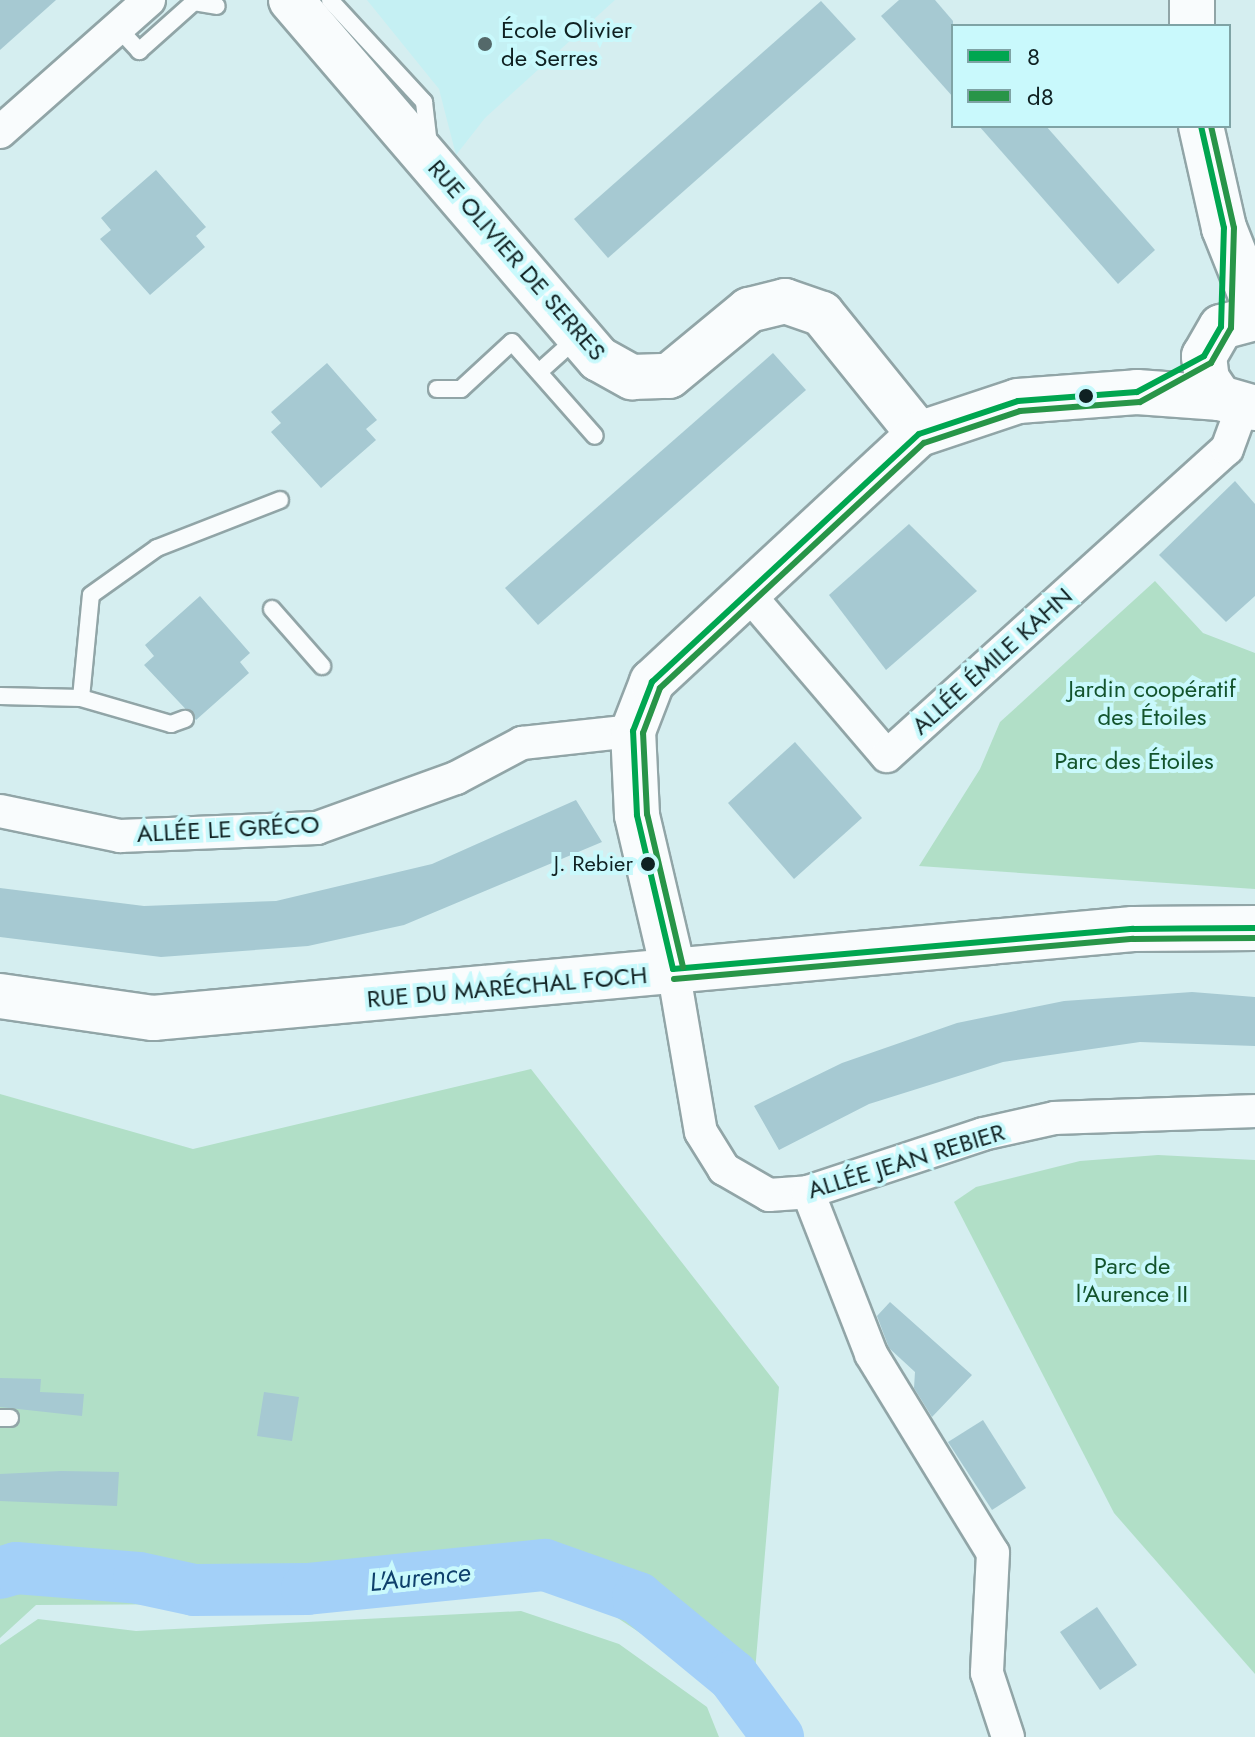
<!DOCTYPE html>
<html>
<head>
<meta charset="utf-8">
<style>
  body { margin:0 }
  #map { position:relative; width:1255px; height:1737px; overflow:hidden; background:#d5eef0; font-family:Jost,sans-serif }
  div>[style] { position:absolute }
  .built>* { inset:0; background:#c5f0f3 }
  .green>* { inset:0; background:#b1dfc7 }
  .river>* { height:52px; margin:-26px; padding:0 26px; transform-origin:26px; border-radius:26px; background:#a3d0f8 }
  .building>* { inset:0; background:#a6c9d2 }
  .roads { filter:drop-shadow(2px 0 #91a5a7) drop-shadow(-2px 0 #91a5a7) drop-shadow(0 2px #91a5a7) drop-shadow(0 -2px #91a5a7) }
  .lane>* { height:16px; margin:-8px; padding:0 8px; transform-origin:8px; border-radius:8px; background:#f9fcfd }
  .street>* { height:32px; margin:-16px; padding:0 16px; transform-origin:16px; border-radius:16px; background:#f9fcfd }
  .secondary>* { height:44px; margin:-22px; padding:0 22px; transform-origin:22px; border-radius:22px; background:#f9fcfd }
  .bus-1>* { height:6px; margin:-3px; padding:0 3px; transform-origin:3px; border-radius:3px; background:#00a650 }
  .bus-2>* { height:6px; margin:-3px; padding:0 3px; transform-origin:3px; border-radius:3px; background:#289548 }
  .dots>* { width:22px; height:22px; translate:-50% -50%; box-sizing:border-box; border:4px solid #c9f9fc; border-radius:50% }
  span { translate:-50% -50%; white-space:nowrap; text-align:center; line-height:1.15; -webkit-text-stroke:8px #c9f9fc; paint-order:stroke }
  .bus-label { font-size:22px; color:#0f2122 }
  .right { translate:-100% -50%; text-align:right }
  .poi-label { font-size:24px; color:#0f2122 }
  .left { translate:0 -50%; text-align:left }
  .street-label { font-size:24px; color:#0f2122 }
  .park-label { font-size:24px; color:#13542d }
  .water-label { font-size:26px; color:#0f406c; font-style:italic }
  .legend { position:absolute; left:951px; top:24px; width:280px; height:104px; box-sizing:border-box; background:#c9f9fc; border:2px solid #7fa3a5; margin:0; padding:10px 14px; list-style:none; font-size:24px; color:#0f2122 }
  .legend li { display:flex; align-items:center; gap:16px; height:40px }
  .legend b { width:40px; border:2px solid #7fa3a5 }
</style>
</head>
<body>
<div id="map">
  <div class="built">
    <i style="clip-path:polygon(367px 0,615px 0,485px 118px,456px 155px,439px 89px)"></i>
  </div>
  <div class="green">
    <i style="clip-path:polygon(1155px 581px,1203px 633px,1255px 653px,1255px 889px,919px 866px,980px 769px,1000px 722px)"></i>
    <i style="clip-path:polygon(531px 1069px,779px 1387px,752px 1707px,601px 1607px,526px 1584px,205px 1604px,36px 1605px,0 1638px,0 1094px,193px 1149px)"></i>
    <i style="clip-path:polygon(1158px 1155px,1255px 1160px,1255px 1674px,1114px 1513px,954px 1202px,976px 1187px,1080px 1161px)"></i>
    <i style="clip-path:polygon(521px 1611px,619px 1644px,707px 1707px,719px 1737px,0 1737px,0 1645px,38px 1619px,136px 1631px)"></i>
  </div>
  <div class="river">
    <i style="left:0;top:1573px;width:17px;rotate:-17deg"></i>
    <i style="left:16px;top:1568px;width:123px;rotate:4.6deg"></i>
    <i style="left:139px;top:1578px;width:56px;rotate:12.3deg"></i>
    <i style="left:194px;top:1590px;width:113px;rotate:-0.5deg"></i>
    <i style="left:307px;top:1589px;width:239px;rotate:-5.8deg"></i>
    <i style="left:545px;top:1565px;width:99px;rotate:19.5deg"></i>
    <i style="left:638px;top:1598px;width:123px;rotate:39.4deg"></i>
    <i style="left:733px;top:1676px;width:76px;rotate:53.6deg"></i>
  </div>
  <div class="building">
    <i style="clip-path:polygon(0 0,56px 0,0 50px)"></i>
    <i style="clip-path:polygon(899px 0,935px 0,953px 21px,953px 97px,881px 16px)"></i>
    <i style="clip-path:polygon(821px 1px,856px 39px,608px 258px,574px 219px)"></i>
    <i style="clip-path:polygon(979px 126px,1046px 126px,1155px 250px,1118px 284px)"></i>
    <i style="clip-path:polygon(156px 170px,206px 227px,196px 236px,205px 247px,150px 295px,100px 239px,111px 230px,101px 218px)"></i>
    <i style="clip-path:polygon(773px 353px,806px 390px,538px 625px,505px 588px)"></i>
    <i style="clip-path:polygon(327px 363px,377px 420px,366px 429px,376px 440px,321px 488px,271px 432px,281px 423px,271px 412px)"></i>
    <i style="clip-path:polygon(1235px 481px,1255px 504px,1255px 596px,1226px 622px,1159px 555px)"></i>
    <i style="clip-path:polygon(909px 524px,977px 591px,886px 670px,829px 595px)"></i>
    <i style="clip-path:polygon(200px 596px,250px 653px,240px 662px,249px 673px,196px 720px,144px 665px,154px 656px,145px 645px)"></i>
    <i style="clip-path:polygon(795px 742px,862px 818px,794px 879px,728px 803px)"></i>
    <i style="clip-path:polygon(576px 800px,602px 842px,404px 925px,308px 946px,161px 957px,0 937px,0 888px,144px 906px,276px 901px,432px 864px)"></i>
    <i style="clip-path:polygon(1192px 992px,1255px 997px,1255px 1046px,1140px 1042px,1003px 1062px,869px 1104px,779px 1150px,754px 1106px,842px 1063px,957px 1023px,1064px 1001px)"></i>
    <i style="clip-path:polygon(890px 1302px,972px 1375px,932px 1417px,914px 1388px,915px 1372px,889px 1348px,877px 1316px)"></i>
    <i style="clip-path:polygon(0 1378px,41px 1379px,40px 1392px,84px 1394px,82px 1416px,0 1407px)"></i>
    <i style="clip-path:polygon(264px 1392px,299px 1397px,292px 1441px,257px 1436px)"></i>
    <i style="clip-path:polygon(983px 1420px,1026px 1488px,992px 1510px,948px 1442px)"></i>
    <i style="clip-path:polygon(61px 1471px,119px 1472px,117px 1506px,0 1501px,0 1474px)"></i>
    <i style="clip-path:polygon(1097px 1607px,1137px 1665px,1100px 1690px,1060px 1632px)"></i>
  </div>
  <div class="roads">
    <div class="lane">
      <i style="left:330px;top:0;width:139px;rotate:47.3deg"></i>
      <i style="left:424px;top:102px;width:43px;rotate:83.4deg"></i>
      <i style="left:117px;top:27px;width:33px;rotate:47deg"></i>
      <i style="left:139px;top:51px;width:74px;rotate:-41.7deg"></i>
      <i style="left:194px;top:2px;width:23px;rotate:10deg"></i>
      <i style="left:539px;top:372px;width:52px;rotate:-41.9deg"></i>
      <i style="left:437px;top:389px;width:24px"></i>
      <i style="left:461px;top:389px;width:69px;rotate:-42.7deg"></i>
      <i style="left:512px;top:342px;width:125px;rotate:48.6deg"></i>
      <i style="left:272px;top:609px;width:76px;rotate:48.7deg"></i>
      <i style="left:0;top:696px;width:81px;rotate:1.4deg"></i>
      <i style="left:81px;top:698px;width:94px;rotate:16.1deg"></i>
      <i style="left:171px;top:724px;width:15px;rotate:-20deg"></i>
      <i style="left:81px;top:698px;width:103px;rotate:-84.5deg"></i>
      <i style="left:91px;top:595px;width:81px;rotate:-35.5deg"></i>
      <i style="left:157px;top:548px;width:132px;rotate:-21.3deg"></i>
      <i style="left:0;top:1418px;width:10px"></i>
    </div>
    <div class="street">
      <i style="left:0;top:132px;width:199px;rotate:-41.5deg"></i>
      <i style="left:745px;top:590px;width:218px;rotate:49.5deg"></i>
      <i style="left:887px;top:756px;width:458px;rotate:-42.1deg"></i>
      <i style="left:1227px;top:449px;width:44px;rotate:-69.9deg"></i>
      <i style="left:0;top:811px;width:123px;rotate:11.8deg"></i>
      <i style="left:120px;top:836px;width:197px;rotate:-2.3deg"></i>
      <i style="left:317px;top:828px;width:148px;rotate:-19.8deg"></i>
      <i style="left:456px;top:778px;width:75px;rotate:-27.9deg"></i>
      <i style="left:522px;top:743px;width:112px;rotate:-6.2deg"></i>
      <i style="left:673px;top:969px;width:165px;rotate:80.3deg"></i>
      <i style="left:701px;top:1132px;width:44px;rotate:58.1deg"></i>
      <i style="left:724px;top:1169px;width:52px;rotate:30deg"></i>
      <i style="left:769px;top:1195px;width:39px;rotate:-4deg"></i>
      <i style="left:808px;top:1192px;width:184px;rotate:-18.3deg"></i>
      <i style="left:983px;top:1134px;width:74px;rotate:-12.5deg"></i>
      <i style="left:1055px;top:1118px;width:200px;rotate:-2deg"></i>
      <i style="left:808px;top:1192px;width:174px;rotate:68.7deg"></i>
      <i style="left:871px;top:1354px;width:233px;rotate:58.5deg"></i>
      <i style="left:993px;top:1553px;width:120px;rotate:92.9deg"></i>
      <i style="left:987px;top:1673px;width:67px;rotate:71.8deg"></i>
    </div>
    <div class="secondary">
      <i style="left:291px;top:0;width:473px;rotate:49.4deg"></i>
      <i style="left:599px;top:359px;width:38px;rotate:29deg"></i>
      <i style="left:632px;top:377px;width:37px;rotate:-2deg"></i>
      <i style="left:669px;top:376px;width:104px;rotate:-39.5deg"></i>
      <i style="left:749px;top:310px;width:37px;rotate:-14deg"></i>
      <i style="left:785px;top:301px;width:39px;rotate:19deg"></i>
      <i style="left:822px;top:314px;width:154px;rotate:51.1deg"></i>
      <i style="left:1192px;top:0;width:26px;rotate:90deg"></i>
      <i style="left:1201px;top:126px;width:105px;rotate:77.3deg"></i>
      <i style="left:1224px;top:228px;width:84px;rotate:68.3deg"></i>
      <i style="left:1255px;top:318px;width:35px;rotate:165deg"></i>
      <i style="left:1221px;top:327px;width:34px;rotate:120deg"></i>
      <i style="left:1204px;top:356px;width:23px;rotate:83deg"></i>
      <i style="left:1207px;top:379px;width:23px;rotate:56deg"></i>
      <i style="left:1220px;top:398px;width:36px;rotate:16deg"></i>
      <i style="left:673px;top:969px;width:158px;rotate:-103.2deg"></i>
      <i style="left:637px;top:815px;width:84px;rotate:-92.7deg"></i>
      <i style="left:633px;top:731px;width:53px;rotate:-68.8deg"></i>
      <i style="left:652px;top:682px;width:364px;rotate:-42.9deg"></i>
      <i style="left:919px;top:434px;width:104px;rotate:-18.4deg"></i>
      <i style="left:1018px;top:401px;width:119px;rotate:-4.3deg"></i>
      <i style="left:1137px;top:392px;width:83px;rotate:4.1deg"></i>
      <i style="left:0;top:996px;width:155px;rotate:8.2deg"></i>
      <i style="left:153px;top:1018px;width:984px;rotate:-5.19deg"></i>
      <i style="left:1133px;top:929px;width:122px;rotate:-0.5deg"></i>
    </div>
  </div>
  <div class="bus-1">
    <i style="left:673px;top:969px;width:158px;rotate:-103.2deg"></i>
    <i style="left:637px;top:815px;width:84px;rotate:-92.7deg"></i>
    <i style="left:633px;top:731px;width:53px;rotate:-68.8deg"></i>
    <i style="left:652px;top:682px;width:364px;rotate:-42.9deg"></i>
    <i style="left:919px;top:434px;width:104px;rotate:-18.4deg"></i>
    <i style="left:1018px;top:401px;width:119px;rotate:-4.3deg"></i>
    <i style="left:1137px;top:392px;width:76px;rotate:-28.2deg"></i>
    <i style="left:1204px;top:356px;width:34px;rotate:-60deg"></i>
    <i style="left:1221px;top:327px;width:99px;rotate:-88.3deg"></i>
    <i style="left:1224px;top:228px;width:105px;rotate:-102.7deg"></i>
    <i style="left:673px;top:969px;width:462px;rotate:-5deg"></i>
    <i style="left:1133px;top:929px;width:122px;rotate:-0.5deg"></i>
  </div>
  <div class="bus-2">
    <i style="left:683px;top:967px;width:157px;rotate:-103.2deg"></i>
    <i style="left:647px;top:814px;width:81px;rotate:-92.8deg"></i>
    <i style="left:643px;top:733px;width:48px;rotate:-69.3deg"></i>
    <i style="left:660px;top:688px;width:360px;rotate:-42.9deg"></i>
    <i style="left:924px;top:443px;width:101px;rotate:-18.4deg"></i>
    <i style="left:1020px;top:411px;width:120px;rotate:-4.3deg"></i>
    <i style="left:1140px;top:402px;width:81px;rotate:-28.8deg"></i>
    <i style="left:1211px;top:363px;width:40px;rotate:-60.3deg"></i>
    <i style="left:1231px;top:328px;width:100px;rotate:-88.3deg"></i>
    <i style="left:1234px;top:228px;width:105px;rotate:-102.7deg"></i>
    <i style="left:674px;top:979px;width:461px;rotate:-5deg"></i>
    <i style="left:1133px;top:939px;width:122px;rotate:-0.5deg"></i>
  </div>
  <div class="dots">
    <i style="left:485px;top:44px;background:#54696a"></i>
    <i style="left:1086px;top:396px;background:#0f2122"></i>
    <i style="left:648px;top:864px;background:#0f2122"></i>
  </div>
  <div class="bus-label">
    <span class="right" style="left:633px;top:864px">J. Rebier</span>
  </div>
  <div class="poi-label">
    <span class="left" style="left:501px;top:44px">École Olivier<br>de Serres</span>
  </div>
  <div class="street-label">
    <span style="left:517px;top:260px;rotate:49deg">RUE OLIVIER DE SERRES</span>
    <span style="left:992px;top:661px;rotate:-42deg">ALLÉE ÉMILE KAHN</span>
    <span style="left:228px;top:829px;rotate:-3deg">ALLÉE LE GRÉCO</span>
    <span style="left:507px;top:987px;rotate:-5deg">RUE DU MARÉCHAL FOCH</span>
    <span style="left:906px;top:1161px;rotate:-17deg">ALLÉE JEAN REBIER</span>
  </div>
  <div class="park-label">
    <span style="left:1152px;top:703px">Jardin coopératif<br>des Étoiles</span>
    <span style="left:1134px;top:761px">Parc des Étoiles</span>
    <span style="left:1132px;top:1280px">Parc de<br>l'Aurence II</span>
  </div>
  <div class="water-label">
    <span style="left:420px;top:1578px;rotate:-6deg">L'Aurence</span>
  </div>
  <ul class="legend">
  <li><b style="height:10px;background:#00a650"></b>8</li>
  <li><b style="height:10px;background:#289548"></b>d8</li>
  </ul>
</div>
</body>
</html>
